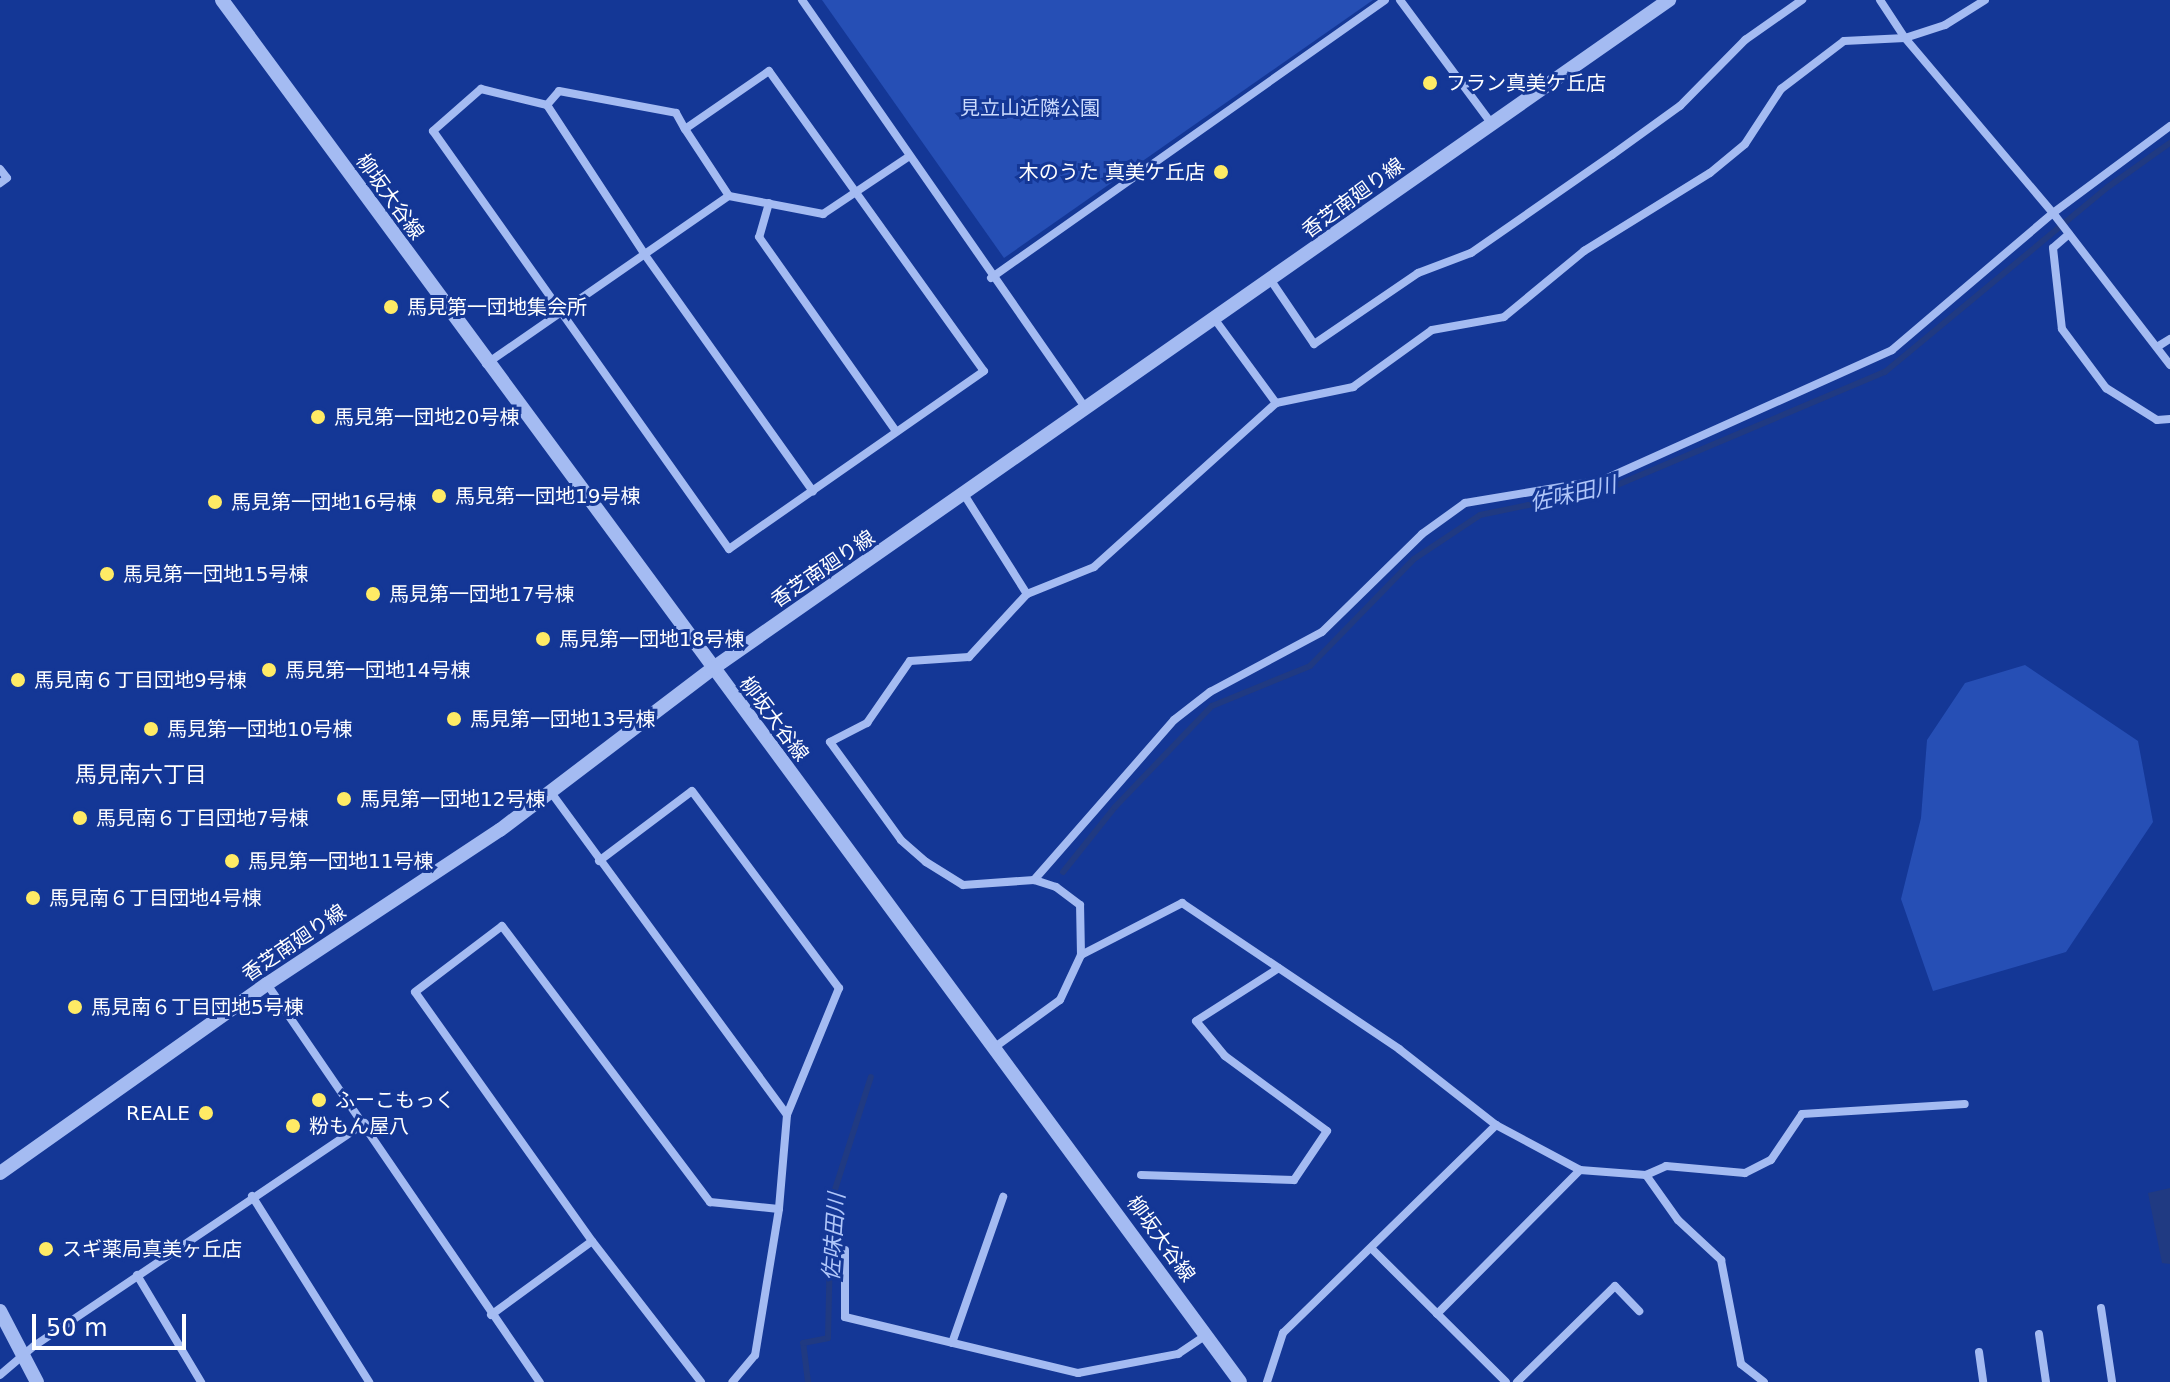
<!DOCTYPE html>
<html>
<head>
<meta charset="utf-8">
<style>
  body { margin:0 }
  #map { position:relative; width:2170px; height:1382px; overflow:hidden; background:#143796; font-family:"DejaVu Sans","Noto Sans JP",sans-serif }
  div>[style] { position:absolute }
  .green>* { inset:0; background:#264fb5 }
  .water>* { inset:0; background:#203a82 }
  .stream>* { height:6px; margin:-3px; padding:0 3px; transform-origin:3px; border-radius:3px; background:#203a82 }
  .minor>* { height:8px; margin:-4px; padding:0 4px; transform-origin:4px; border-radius:4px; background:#a4bbf2 }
  .tertiary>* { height:14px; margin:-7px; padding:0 7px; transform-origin:7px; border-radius:7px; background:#a4bbf2 }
  .dots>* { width:22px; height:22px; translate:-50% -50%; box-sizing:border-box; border:4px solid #143796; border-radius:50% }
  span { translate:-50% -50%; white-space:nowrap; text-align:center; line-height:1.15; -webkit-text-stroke:6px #143796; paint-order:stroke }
  .poi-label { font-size:20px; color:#fff }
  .left { translate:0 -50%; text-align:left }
  .right { translate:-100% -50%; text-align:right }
  .park-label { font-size:20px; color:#cbdafd }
  .street-label { font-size:20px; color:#fff }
  .water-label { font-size:22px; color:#b0c6f9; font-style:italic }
  .neighbourhood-label { font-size:22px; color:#fff }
  .scale { position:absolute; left:32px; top:1314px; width:154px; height:36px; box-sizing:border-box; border:4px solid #fff; border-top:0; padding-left:10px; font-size:24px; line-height:28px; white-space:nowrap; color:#fff; -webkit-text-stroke:6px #143796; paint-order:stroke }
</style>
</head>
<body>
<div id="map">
  <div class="green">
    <i style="clip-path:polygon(822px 0,1373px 0,1004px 258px)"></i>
    <i style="clip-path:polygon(2025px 665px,2138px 741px,2153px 822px,2066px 952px,1933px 991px,1901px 899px,1921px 818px,1927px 740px,1965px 683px)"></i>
  </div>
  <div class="water">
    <i style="clip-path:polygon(2170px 1188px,2170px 1264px,2162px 1263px,2148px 1193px)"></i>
  </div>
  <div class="stream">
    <i style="left:1063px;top:872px;width:83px;rotate:-51.3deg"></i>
    <i style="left:1115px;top:807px;width:140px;rotate:-46.2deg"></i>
    <i style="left:1212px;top:706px;width:106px;rotate:-22.2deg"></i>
    <i style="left:1310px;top:666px;width:149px;rotate:-45.8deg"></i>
    <i style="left:1414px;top:559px;width:79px;rotate:-33.7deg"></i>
    <i style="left:1480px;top:515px;width:133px;rotate:-11.7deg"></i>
    <i style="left:1610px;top:488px;width:298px;rotate:-22.9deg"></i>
    <i style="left:1885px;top:372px;width:290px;rotate:-39.7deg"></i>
    <i style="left:2108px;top:187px;width:76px;rotate:-35.4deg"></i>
    <i style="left:808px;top:1382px;width:39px;rotate:-97deg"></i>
    <i style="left:803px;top:1343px;width:25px;rotate:-11deg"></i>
    <i style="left:828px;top:1338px;width:136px;rotate:-88.7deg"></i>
    <i style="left:831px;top:1202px;width:131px;rotate:-72.3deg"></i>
  </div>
  <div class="minor">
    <i style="left:802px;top:0;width:498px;rotate:55.2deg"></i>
    <i style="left:1400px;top:0;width:153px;rotate:53.5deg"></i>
    <i style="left:1880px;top:0;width:45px;rotate:56.7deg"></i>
    <i style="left:1905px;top:38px;width:229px;rotate:49.8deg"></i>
    <i style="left:2053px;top:213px;width:192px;rotate:52.4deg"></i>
    <i style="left:769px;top:71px;width:369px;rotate:54.4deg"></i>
    <i style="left:984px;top:371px;width:311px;rotate:145.1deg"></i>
    <i style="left:729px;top:549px;width:512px;rotate:-125.3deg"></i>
    <i style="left:433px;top:131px;width:64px;rotate:-41.2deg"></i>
    <i style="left:481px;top:89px;width:68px;rotate:13.6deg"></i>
    <i style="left:547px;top:105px;width:18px;rotate:-49deg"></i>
    <i style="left:559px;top:91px;width:119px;rotate:10.6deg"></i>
    <i style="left:676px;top:113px;width:18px;rotate:61deg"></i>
    <i style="left:685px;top:129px;width:102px;rotate:-34.6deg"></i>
    <i style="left:547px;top:105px;width:179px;rotate:56.8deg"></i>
    <i style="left:645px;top:255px;width:290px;rotate:54.6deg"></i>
    <i style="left:685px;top:129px;width:80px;rotate:56.7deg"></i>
    <i style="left:0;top:169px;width:11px;rotate:52deg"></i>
    <i style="left:7px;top:178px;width:9px;rotate:144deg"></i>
    <i style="left:769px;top:203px;width:35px;rotate:106deg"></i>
    <i style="left:759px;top:237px;width:236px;rotate:54.8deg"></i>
    <i style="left:2069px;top:234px;width:21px;rotate:139deg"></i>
    <i style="left:2053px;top:248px;width:81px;rotate:83.7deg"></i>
    <i style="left:2062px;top:329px;width:74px;rotate:53.3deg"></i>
    <i style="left:2106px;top:388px;width:60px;rotate:32.1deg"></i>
    <i style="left:2157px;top:420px;width:13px;rotate:-4deg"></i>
    <i style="left:991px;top:278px;width:482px;rotate:-35.2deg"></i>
    <i style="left:1272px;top:282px;width:75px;rotate:55.9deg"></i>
    <i style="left:1314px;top:344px;width:126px;rotate:-34.3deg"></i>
    <i style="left:1418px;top:273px;width:57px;rotate:-20.7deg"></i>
    <i style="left:1471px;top:253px;width:172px;rotate:-34.8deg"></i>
    <i style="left:1612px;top:155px;width:84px;rotate:-35.8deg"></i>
    <i style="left:1680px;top:106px;width:93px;rotate:-45.4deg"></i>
    <i style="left:1745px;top:40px;width:70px;rotate:-35.1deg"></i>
    <i style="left:1216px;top:321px;width:102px;rotate:53.8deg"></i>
    <i style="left:1276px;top:403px;width:79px;rotate:-11.7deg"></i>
    <i style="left:1353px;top:387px;width:97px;rotate:-35.8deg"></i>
    <i style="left:1432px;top:330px;width:73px;rotate:-10.2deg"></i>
    <i style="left:1504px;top:317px;width:104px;rotate:-39.5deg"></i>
    <i style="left:1584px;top:251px;width:148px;rotate:-31.8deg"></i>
    <i style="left:1710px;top:173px;width:45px;rotate:-39.6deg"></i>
    <i style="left:1745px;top:144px;width:66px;rotate:-56.8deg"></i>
    <i style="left:1781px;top:89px;width:79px;rotate:-37.3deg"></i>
    <i style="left:1844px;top:41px;width:61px;rotate:-2.8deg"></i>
    <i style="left:1905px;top:38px;width:42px;rotate:-18deg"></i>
    <i style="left:1945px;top:25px;width:47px;rotate:-32deg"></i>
    <i style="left:2157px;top:347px;width:15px;rotate:-32deg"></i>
    <i style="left:486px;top:364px;width:295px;rotate:-34.7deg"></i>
    <i style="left:729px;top:196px;width:96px;rotate:10.8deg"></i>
    <i style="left:823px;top:214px;width:102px;rotate:-33.8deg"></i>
    <i style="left:965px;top:496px;width:116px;rotate:57.7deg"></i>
    <i style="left:550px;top:791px;width:401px;rotate:53.8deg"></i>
    <i style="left:599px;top:861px;width:116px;rotate:-37deg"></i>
    <i style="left:692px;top:791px;width:246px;rotate:53.3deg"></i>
    <i style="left:839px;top:988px;width:137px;rotate:112.3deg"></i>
    <i style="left:787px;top:1115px;width:94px;rotate:94.9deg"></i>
    <i style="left:779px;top:1209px;width:148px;rotate:99.3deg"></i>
    <i style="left:755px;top:1355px;width:35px;rotate:130deg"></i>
    <i style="left:1034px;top:880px;width:213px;rotate:-48.8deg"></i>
    <i style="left:1174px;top:720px;width:46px;rotate:-37.9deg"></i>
    <i style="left:1210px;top:692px;width:127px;rotate:-28.2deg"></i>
    <i style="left:1322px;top:632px;width:140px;rotate:-44.4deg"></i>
    <i style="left:1422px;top:534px;width:53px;rotate:-35.8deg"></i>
    <i style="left:1465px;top:503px;width:140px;rotate:-9.5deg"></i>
    <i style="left:1603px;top:480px;width:317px;rotate:-24.2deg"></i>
    <i style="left:1892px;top:350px;width:211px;rotate:-40.4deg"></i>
    <i style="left:2053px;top:213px;width:146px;rotate:-36.6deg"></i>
    <i style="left:1081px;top:955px;width:114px;rotate:-27.2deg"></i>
    <i style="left:1182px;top:903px;width:262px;rotate:33.9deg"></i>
    <i style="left:1399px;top:1049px;width:123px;rotate:38.1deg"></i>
    <i style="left:1496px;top:1125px;width:95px;rotate:28.2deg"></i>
    <i style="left:1580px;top:1170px;width:66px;rotate:4.3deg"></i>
    <i style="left:1646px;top:1175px;width:22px;rotate:-24deg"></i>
    <i style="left:1666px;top:1166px;width:79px;rotate:5.1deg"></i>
    <i style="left:1745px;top:1173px;width:29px;rotate:-27deg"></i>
    <i style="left:1771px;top:1160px;width:55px;rotate:-56deg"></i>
    <i style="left:1802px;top:1114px;width:163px;rotate:-3.5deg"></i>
    <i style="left:267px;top:984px;width:483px;rotate:55.6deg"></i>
    <i style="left:995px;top:1047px;width:80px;rotate:-35.9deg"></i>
    <i style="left:1060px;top:1000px;width:50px;rotate:-65deg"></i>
    <i style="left:1081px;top:955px;width:50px;rotate:-91.1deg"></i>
    <i style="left:1080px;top:905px;width:30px;rotate:-143deg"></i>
    <i style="left:1056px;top:887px;width:23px;rotate:-162deg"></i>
    <i style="left:1034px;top:880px;width:71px;rotate:176deg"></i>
    <i style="left:963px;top:885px;width:44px;rotate:-148.1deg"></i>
    <i style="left:926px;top:862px;width:33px;rotate:-139deg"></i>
    <i style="left:901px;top:840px;width:121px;rotate:-125.9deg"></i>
    <i style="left:830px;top:742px;width:42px;rotate:-27.2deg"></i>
    <i style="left:867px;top:723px;width:75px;rotate:-55.3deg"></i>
    <i style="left:910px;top:661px;width:59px;rotate:-3.9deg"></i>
    <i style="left:969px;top:657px;width:86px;rotate:-47.4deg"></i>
    <i style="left:1027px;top:594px;width:72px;rotate:-21.9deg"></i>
    <i style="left:1094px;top:567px;width:245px;rotate:-42deg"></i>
    <i style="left:1141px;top:1175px;width:153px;rotate:1.9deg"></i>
    <i style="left:1294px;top:1180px;width:59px;rotate:-56deg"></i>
    <i style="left:1327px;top:1131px;width:127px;rotate:-143.7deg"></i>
    <i style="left:1225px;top:1056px;width:45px;rotate:-129.6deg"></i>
    <i style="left:1196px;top:1021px;width:98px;rotate:-32.6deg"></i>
    <i style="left:1646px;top:1175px;width:55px;rotate:54.6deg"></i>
    <i style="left:1678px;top:1220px;width:59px;rotate:42.9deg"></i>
    <i style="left:1721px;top:1260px;width:106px;rotate:79.1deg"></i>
    <i style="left:1741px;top:1364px;width:29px;rotate:38deg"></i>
    <i style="left:252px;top:1196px;width:220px;rotate:57.8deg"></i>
    <i style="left:1371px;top:1248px;width:190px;rotate:44.8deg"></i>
    <i style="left:845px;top:1250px;width:67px;rotate:90deg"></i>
    <i style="left:845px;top:1317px;width:240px;rotate:13.5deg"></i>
    <i style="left:1078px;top:1373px;width:102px;rotate:-10.8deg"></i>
    <i style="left:1178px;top:1354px;width:34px;rotate:-34deg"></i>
    <i style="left:137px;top:1275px;width:125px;rotate:59.1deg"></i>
    <i style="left:2101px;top:1308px;width:75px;rotate:81.5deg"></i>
    <i style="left:1437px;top:1314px;width:203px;rotate:-45.2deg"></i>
    <i style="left:491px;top:1315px;width:125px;rotate:-36.2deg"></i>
    <i style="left:2039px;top:1334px;width:49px;rotate:81.7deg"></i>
    <i style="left:952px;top:1343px;width:155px;rotate:-70.7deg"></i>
    <i style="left:1979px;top:1352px;width:30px;rotate:82deg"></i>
    <i style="left:0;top:1375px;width:45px;rotate:-40.5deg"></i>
    <i style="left:34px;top:1346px;width:399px;rotate:-34deg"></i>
    <i style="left:701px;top:1382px;width:178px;rotate:-127.7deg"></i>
    <i style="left:592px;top:1241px;width:305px;rotate:-125.4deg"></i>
    <i style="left:415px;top:992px;width:109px;rotate:-37.2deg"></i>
    <i style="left:502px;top:926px;width:346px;rotate:53deg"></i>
    <i style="left:710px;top:1202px;width:69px;rotate:5.8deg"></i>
    <i style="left:1267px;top:1382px;width:52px;rotate:-71.9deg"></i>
    <i style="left:1283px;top:1333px;width:298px;rotate:-44.3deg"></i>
    <i style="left:1517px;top:1382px;width:137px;rotate:-44.4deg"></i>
    <i style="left:1615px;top:1286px;width:35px;rotate:46deg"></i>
  </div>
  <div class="tertiary">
    <i style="left:222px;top:0;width:1716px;rotate:53.62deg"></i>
    <i style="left:0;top:1173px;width:327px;rotate:-35.3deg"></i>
    <i style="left:267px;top:984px;width:279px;rotate:-33.5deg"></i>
    <i style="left:500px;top:830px;width:266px;rotate:-37.2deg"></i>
    <i style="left:712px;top:669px;width:1168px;rotate:-34.96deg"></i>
    <i style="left:0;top:1311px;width:80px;rotate:62.5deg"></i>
  </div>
  <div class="dots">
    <i style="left:1430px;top:83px;background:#ffeb65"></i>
    <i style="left:1221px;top:172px;background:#ffeb65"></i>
    <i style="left:391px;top:307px;background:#ffeb65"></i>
    <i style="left:318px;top:417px;background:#ffeb65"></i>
    <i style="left:439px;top:496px;background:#ffeb65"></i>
    <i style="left:215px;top:502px;background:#ffeb65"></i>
    <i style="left:107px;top:574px;background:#ffeb65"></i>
    <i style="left:373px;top:594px;background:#ffeb65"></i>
    <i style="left:543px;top:639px;background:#ffeb65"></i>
    <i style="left:269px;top:670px;background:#ffeb65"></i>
    <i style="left:18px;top:680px;background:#ffeb65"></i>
    <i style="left:454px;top:719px;background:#ffeb65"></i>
    <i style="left:151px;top:729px;background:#ffeb65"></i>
    <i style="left:344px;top:799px;background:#ffeb65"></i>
    <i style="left:80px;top:818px;background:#ffeb65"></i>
    <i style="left:232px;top:861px;background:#ffeb65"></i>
    <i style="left:33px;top:898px;background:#ffeb65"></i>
    <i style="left:75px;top:1007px;background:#ffeb65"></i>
    <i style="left:319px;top:1100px;background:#ffeb65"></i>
    <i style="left:206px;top:1113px;background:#ffeb65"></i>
    <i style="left:293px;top:1126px;background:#ffeb65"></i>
    <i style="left:46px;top:1249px;background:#ffeb65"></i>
  </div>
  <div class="poi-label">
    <span class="left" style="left:1446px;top:83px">フラン真美ケ丘店</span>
    <span class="right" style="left:1205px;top:172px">木のうた 真美ケ丘店</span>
    <span class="left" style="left:407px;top:307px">馬見第一団地集会所</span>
    <span class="left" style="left:334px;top:417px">馬見第一団地20号棟</span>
    <span class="left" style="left:455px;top:496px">馬見第一団地19号棟</span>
    <span class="left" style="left:231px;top:502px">馬見第一団地16号棟</span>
    <span class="left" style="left:123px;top:574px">馬見第一団地15号棟</span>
    <span class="left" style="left:389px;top:594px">馬見第一団地17号棟</span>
    <span class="left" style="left:559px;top:639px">馬見第一団地18号棟</span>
    <span class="left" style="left:285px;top:670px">馬見第一団地14号棟</span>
    <span class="left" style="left:34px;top:680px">馬見南６丁目団地9号棟</span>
    <span class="left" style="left:470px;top:719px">馬見第一団地13号棟</span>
    <span class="left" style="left:167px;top:729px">馬見第一団地10号棟</span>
    <span class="left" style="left:360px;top:799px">馬見第一団地12号棟</span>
    <span class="left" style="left:96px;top:818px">馬見南６丁目団地7号棟</span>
    <span class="left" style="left:248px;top:861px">馬見第一団地11号棟</span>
    <span class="left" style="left:49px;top:898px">馬見南６丁目団地4号棟</span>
    <span class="left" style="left:91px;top:1007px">馬見南６丁目団地5号棟</span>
    <span class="left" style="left:335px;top:1100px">ふーこもっく</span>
    <span class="right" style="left:190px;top:1113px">REALE</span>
    <span class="left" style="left:309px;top:1126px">粉もん屋八</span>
    <span class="left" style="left:62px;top:1249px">スギ薬局真美ヶ丘店</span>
  </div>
  <div class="park-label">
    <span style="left:1030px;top:108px">見立山近隣公園</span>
  </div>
  <div class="street-label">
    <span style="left:390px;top:197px;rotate:54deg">柳坂大谷線</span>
    <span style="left:1353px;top:198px;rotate:-36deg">香芝南廻り線</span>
    <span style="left:823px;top:569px;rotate:-34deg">香芝南廻り線</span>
    <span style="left:774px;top:719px;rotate:53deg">柳坂大谷線</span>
    <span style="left:294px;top:943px;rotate:-34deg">香芝南廻り線</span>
    <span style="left:1161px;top:1239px;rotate:54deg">柳坂大谷線</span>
  </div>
  <div class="water-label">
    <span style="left:1573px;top:494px;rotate:-13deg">佐味田川</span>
    <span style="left:834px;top:1237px;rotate:-86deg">佐味田川</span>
  </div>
  <div class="neighbourhood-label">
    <span style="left:141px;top:775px">馬見南六丁目</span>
  </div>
  <div class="scale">50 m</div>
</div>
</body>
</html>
